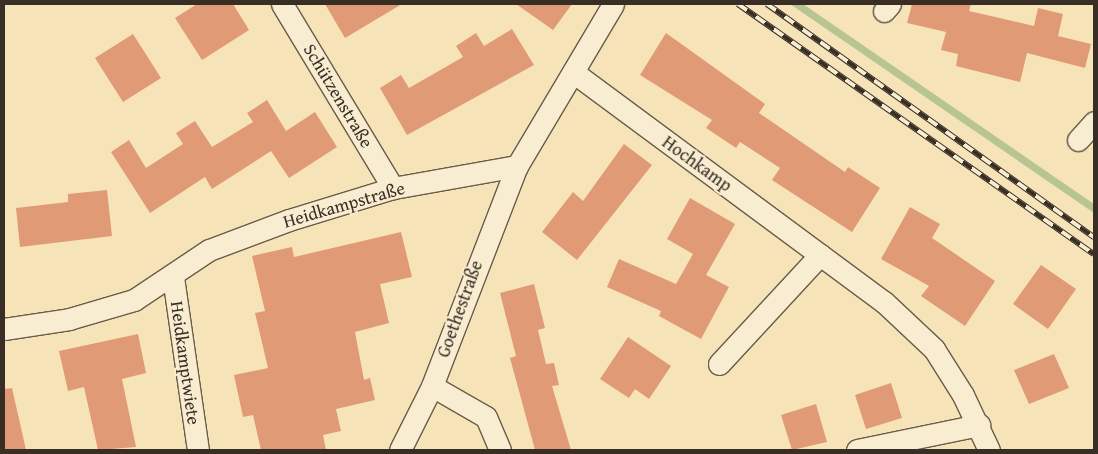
<!DOCTYPE html>
<html>
<head>
<meta charset="utf-8">
<style>
  body { margin:0 }
  #map { position:relative; width:1098px; height:454px; overflow:hidden; background:#f6e4b8; font-family:"Gentium Book Plus",serif }
  div>[style] { position:absolute }
  .green>* { inset:0; background:#b8c592 }
  .building>* { inset:0; background:#e19a76 }
  .roads { filter:drop-shadow(1px 0 #685c4a) drop-shadow(-1px 0 #685c4a) drop-shadow(0 1px #685c4a) drop-shadow(0 -1px #685c4a) }
  .minor>* { height:21px; margin:-10.5px; padding:0 10.5px; transform-origin:10.5px; border-radius:10.5px; background:#f9edd1 }
  .rail>* { height:5.5px; margin-top:-2.75px; transform-origin:0; background:repeating-linear-gradient(90deg,#f9edd1 0 11px,#392e25 0 22px); box-sizing:border-box; border-block:1px solid #392e25 }
  span { translate:-50% -50%; white-space:nowrap; text-align:center; line-height:1.15; -webkit-text-stroke:4px #f9edd1; paint-order:stroke }
  .street-label { font-size:18px; color:#392e25 }
  .frame { position:absolute; inset:0; border:5px solid #392e25; pointer-events:none }
</style>
</head>
<body>
<div id="map">
  <div class="green">
    <i style="clip-path:polygon(790px 4px,803px 4px,1094px 204px,1094px 213px)"></i>
  </div>
  <div class="building">
    <i style="clip-path:polygon(197px 4px,233px 4px,249px 30px,202px 60px,175px 18px)"></i>
    <i style="clip-path:polygon(325px 4px,402px 4px,345px 38px)"></i>
    <i style="clip-path:polygon(516px 4px,572px 4px,553px 30px)"></i>
    <i style="clip-path:polygon(912px 4px,971px 4px,969px 11px,1034px 26px,1038px 8px,1063px 14px,1058px 36px,1091px 44px,1085px 68px,1027px 53px,1020px 82px,956px 66px,958px 54px,941px 50px,946px 32px,907px 23px)"></i>
    <i style="clip-path:polygon(512px 29px,534px 65px,407px 135px,380px 88px,401px 75px,409px 88px,463px 57px,456px 46px,476px 33px,484px 46px)"></i>
    <i style="clip-path:polygon(666px 33px,765px 104px,759px 113px,845px 172px,848px 167px,880px 188px,852px 232px,772px 180px,780px 168px,740px 142px,736px 148px,706px 128px,712px 120px,640px 75px)"></i>
    <i style="clip-path:polygon(133px 34px,161px 78px,123px 102px,95px 58px)"></i>
    <i style="clip-path:polygon(267px 100px,286px 131px,315px 112px,337px 147px,289px 178px,271px 151px,212px 189px,205px 177px,150px 213px,111px 152px,129px 140px,146px 168px,183px 144px,176px 133px,195px 121px,212px 147px,253px 122px,247px 113px)"></i>
    <i style="clip-path:polygon(624px 144px,652px 165px,577px 260px,542px 232px,573px 192px,583px 201px)"></i>
    <i style="clip-path:polygon(107px 190px,112px 236px,20px 247px,16px 208px,68px 202px,68px 194px)"></i>
    <i style="clip-path:polygon(690px 198px,735px 224px,706px 275px,729px 287px,701px 339px,659px 316px,661px 311px,607px 287px,619px 259px,676px 284px,693px 254px,667px 239px)"></i>
    <i style="clip-path:polygon(910px 207px,940px 224px,932px 238px,995px 281px,965px 326px,921px 296px,929px 286px,881px 259px)"></i>
    <i style="clip-path:polygon(401px 232px,412px 277px,380px 284px,389px 323px,355px 332px,364px 380px,370px 378px,375px 400px,336px 409px,341px 431px,323px 435px,326px 450px,261px 450px,253px 415px,243px 417px,234px 375px,268px 368px,255px 313px,265px 311px,252px 256px,292px 247px,294px 257px)"></i>
    <i style="clip-path:polygon(1041px 265px,1076px 289px,1048px 329px,1013px 304px)"></i>
    <i style="clip-path:polygon(534px 284px,545px 328px,538px 330px,546px 364px,554px 363px,559px 385px,552px 386px,571px 450px,535px 450px,510px 358px,516px 356px,500px 293px)"></i>
    <i style="clip-path:polygon(138px 334px,146px 373px,122px 379px,136px 447px,98px 450px,84px 387px,68px 391px,59px 351px)"></i>
    <i style="clip-path:polygon(628px 337px,671px 366px,649px 399px,635px 389px,629px 398px,600px 379px)"></i>
    <i style="clip-path:polygon(1054px 354px,1069px 388px,1029px 404px,1014px 370px)"></i>
    <i style="clip-path:polygon(891px 383px,902px 418px,866px 429px,855px 395px)"></i>
    <i style="clip-path:polygon(12px 388px,26px 450px,4px 450px,4px 389px)"></i>
    <i style="clip-path:polygon(816px 404px,827px 442px,792px 450px,781px 415px)"></i>
  </div>
  <div class="roads">
    <div class="minor">
      <i style="left:282px;top:4px;width:215px;rotate:58.9deg"></i>
      <i style="left:884px;top:11px;width:9px;rotate:-49deg"></i>
      <i style="left:573px;top:72px;width:387px;rotate:36.5deg"></i>
      <i style="left:884px;top:302px;width:69px;rotate:43.2deg"></i>
      <i style="left:934px;top:349px;width:54px;rotate:57.8deg"></i>
      <i style="left:963px;top:395px;width:61px;rotate:64.7deg"></i>
      <i style="left:1078px;top:140px;width:24px;rotate:-48deg"></i>
      <i style="left:173px;top:277px;width:175px;rotate:81.8deg"></i>
      <i style="left:4px;top:329px;width:66px;rotate:-8.7deg"></i>
      <i style="left:69px;top:319px;width:68px;rotate:-16.3deg"></i>
      <i style="left:134px;top:300px;width:90px;rotate:-33.7deg"></i>
      <i style="left:209px;top:250px;width:85px;rotate:-20.6deg"></i>
      <i style="left:289px;top:220px;width:109px;rotate:-17.1deg"></i>
      <i style="left:393px;top:188px;width:126px;rotate:-10.1deg"></i>
      <i style="left:719px;top:364px;width:149px;rotate:-47.2deg"></i>
      <i style="left:432px;top:386px;width:62px;rotate:29.9deg"></i>
      <i style="left:486px;top:417px;width:36px;rotate:67deg"></i>
      <i style="left:400px;top:450px;width:72px;rotate:-63.4deg"></i>
      <i style="left:432px;top:386px;width:236px;rotate:-68.9deg"></i>
      <i style="left:517px;top:166px;width:188px;rotate:-59.3deg"></i>
      <i style="left:857px;top:450px;width:125px;rotate:-11.6deg"></i>
    </div>
  </div>
  <div class="rail">
    <i style="left:738px;top:4px;width:435px;rotate:35.1deg"></i>
    <i style="left:767px;top:4px;width:402px;rotate:35.5deg"></i>
  </div>
  <div class="street-label">
    <span style="left:338px;top:96px;rotate:59deg">Schützenstraße</span>
    <span style="left:697px;top:164px;rotate:36deg">Hochkamp</span>
    <span style="left:344px;top:205px;rotate:-16deg">Heidkampstraße</span>
    <span style="left:460px;top:309px;rotate:-70deg">Goethestraße</span>
    <span style="left:185px;top:363px;rotate:82deg">Heidkamptwiete</span>
  </div>
  <div class="frame"></div>
</div>
</body>
</html>
